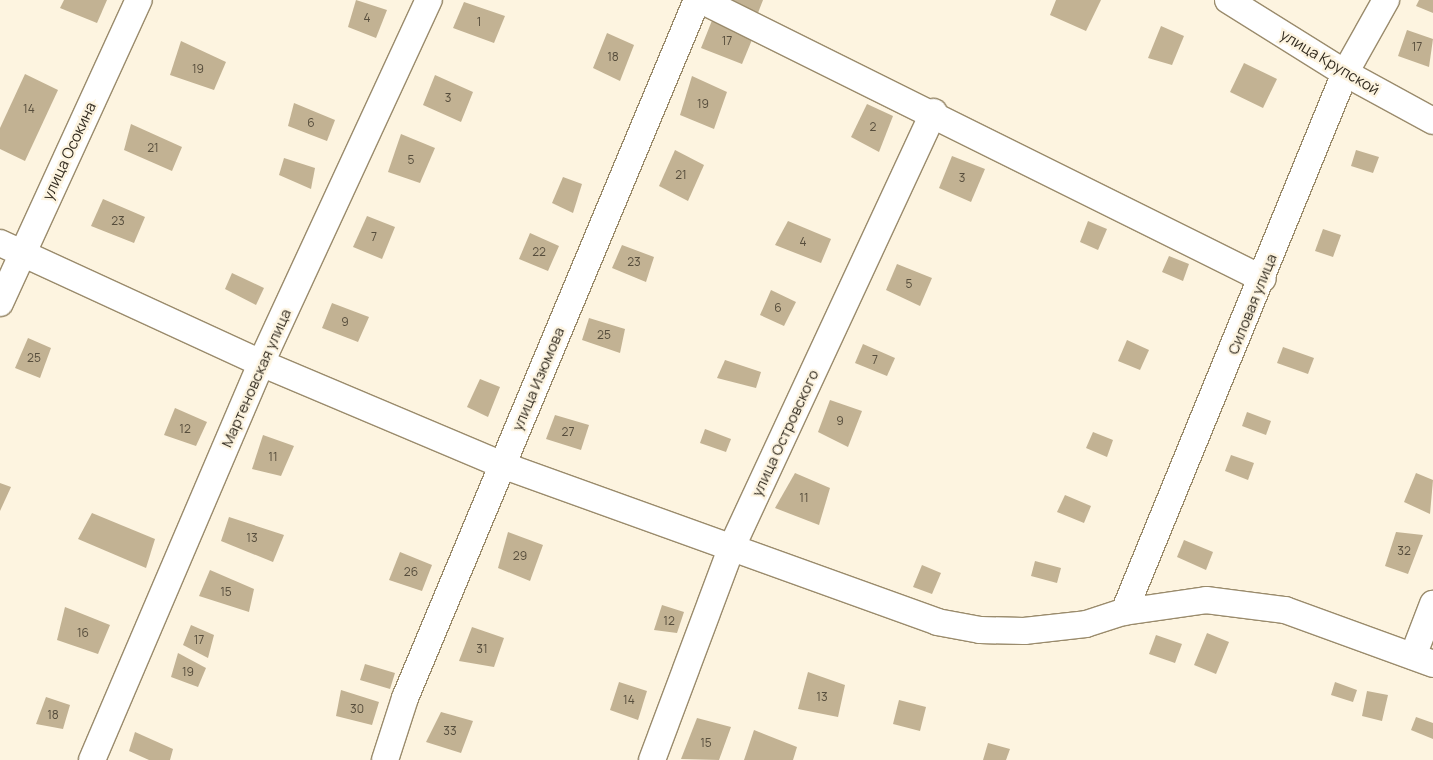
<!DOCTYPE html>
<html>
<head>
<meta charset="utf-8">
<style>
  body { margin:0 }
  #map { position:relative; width:1433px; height:760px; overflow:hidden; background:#fdf4e0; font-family:Manrope,sans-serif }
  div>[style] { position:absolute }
  .building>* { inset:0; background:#c2b293 }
  .roads { filter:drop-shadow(1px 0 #9a8b6c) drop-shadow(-1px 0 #9a8b6c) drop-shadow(0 1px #9a8b6c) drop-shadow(0 -1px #9a8b6c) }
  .street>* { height:26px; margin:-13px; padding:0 13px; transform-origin:13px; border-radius:13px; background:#fff }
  span { translate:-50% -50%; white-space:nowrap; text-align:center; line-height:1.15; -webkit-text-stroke:4.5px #fdf4e0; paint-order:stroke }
  .number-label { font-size:12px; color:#564d3c }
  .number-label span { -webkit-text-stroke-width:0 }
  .street-label { font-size:15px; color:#322b1f }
</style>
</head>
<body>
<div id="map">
  <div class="building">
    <i style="clip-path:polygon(64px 0,107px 0,97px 23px,60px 8px)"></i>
    <i style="clip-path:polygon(356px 0,387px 10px,376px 38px,348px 27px)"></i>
    <i style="clip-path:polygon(727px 0,763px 0,756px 18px)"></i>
    <i style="clip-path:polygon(1056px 0,1101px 0,1086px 31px,1050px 15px)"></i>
    <i style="clip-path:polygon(1419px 0,1433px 0,1433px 13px,1416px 6px)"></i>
    <i style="clip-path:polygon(464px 2px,505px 16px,494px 43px,453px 28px)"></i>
    <i style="clip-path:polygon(713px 18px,754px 35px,742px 64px,701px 48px)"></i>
    <i style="clip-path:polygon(1161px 26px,1184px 36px,1172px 65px,1148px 58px)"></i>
    <i style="clip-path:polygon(1407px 30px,1433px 39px,1429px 67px,1398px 56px)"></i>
    <i style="clip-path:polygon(607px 33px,634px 45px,620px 81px,593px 68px)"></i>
    <i style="clip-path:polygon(181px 41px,226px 62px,214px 90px,170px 75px)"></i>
    <i style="clip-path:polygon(1244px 63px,1277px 79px,1263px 108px,1230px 92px)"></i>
    <i style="clip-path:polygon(25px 74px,58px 90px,25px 161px,0 149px,0 128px)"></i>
    <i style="clip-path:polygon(435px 75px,473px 92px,461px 122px,423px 105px)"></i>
    <i style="clip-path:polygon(692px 76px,727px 92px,714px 129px,680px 115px)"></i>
    <i style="clip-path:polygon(294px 103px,335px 120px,327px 141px,288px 126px)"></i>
    <i style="clip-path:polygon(867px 104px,893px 116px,879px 152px,851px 137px)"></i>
    <i style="clip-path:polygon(131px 124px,182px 147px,172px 171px,124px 150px)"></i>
    <i style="clip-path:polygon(401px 134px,435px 148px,420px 183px,388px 172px)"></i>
    <i style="clip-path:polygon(675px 150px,704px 165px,688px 201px,659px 186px)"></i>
    <i style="clip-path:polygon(1356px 150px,1379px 157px,1373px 173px,1351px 166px)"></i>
    <i style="clip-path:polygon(952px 156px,985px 169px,971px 202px,939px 188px)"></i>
    <i style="clip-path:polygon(284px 158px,315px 168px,311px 189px,279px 175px)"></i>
    <i style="clip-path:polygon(563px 177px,582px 184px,573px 213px,552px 203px)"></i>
    <i style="clip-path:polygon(103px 199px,145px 217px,134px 243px,91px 226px)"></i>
    <i style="clip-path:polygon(367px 216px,395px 227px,382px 259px,353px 247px)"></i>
    <i style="clip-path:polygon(788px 221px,831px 239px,821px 263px,775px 245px)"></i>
    <i style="clip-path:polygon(1088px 221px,1107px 229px,1098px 250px,1080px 242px)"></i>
    <i style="clip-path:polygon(1323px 229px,1341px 235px,1333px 257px,1315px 251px)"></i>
    <i style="clip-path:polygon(530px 233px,559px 246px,548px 271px,519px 259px)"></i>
    <i style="clip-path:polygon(622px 245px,654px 257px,646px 282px,612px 268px)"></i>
    <i style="clip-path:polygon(1169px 256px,1189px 264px,1183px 281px,1162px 272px)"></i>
    <i style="clip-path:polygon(897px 264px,932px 278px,920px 306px,886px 290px)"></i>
    <i style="clip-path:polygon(232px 273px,264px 288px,256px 305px,225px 289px)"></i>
    <i style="clip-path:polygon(771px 290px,796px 302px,784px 326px,760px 315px)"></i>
    <i style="clip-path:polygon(332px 303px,369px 317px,358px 342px,322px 328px)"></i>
    <i style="clip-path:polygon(589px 318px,625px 329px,620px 353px,582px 340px)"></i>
    <i style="clip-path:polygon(28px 338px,51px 348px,40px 378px,15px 368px)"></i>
    <i style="clip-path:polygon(1127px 340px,1149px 350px,1140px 370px,1118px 361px)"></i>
    <i style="clip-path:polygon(863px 344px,895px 358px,887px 376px,855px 363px)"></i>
    <i style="clip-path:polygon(1283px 347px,1314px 358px,1308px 374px,1277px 363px)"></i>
    <i style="clip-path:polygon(725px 360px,761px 372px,756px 388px,717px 378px)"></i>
    <i style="clip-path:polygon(480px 379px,500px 387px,488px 417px,467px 407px)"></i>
    <i style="clip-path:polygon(830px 400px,862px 411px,848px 447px,818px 432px)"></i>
    <i style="clip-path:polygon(175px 408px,207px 422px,196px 446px,164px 435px)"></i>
    <i style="clip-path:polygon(1247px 412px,1271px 421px,1266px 435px,1242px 426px)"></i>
    <i style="clip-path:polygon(555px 415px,589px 425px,581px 450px,546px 439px)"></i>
    <i style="clip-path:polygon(705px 429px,731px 439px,726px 452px,700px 443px)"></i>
    <i style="clip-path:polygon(1093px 432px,1113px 440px,1107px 457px,1086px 448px)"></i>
    <i style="clip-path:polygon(263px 435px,294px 446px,281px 476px,252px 469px)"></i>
    <i style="clip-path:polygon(1231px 455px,1254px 463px,1248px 480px,1225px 471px)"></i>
    <i style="clip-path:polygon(795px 473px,830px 488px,819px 525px,775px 508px)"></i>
    <i style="clip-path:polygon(1416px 473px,1433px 480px,1430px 514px,1404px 502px)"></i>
    <i style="clip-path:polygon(0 483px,11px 487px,0 511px)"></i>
    <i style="clip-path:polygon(1065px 495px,1091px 506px,1084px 523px,1057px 512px)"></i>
    <i style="clip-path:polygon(92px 513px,155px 539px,146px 568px,78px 539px)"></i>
    <i style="clip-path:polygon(229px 517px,284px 535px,273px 562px,221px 541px)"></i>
    <i style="clip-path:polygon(508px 532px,543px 545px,530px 581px,498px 568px)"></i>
    <i style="clip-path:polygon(1396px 532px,1423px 535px,1408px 574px,1385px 566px)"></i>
    <i style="clip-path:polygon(1184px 540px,1213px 552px,1206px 570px,1177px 557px)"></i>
    <i style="clip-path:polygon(400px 552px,432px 565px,422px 591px,389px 580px)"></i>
    <i style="clip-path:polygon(1035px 561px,1061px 568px,1057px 583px,1031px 576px)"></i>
    <i style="clip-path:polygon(922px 565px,941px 573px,932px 594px,913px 587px)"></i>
    <i style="clip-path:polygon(210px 570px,254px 589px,249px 612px,199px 596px)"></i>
    <i style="clip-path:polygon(662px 605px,684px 612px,677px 633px,654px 630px)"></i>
    <i style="clip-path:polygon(65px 607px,110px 625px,98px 654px,57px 640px)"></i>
    <i style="clip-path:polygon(191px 625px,214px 635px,208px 658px,183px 645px)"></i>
    <i style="clip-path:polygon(472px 627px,504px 638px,494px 667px,459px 661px)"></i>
    <i style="clip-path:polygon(1207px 633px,1229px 642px,1216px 674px,1194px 665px)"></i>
    <i style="clip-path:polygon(1156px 635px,1182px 644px,1175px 663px,1149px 654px)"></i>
    <i style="clip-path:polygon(178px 653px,206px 668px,198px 687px,171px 677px)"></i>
    <i style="clip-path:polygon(365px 664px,395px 673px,390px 689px,360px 680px)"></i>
    <i style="clip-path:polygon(808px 672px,845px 685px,838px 717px,798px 709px)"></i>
    <i style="clip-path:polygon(619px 682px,647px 691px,638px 720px,610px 710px)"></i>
    <i style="clip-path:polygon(1335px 682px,1357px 690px,1353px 702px,1331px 695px)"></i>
    <i style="clip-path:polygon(341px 690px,379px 702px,372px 725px,336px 716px)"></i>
    <i style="clip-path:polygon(1367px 691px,1388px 695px,1382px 721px,1362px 716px)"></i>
    <i style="clip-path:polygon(46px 697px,70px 705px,63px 729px,36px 724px)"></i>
    <i style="clip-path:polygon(899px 700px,926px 707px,920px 731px,893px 724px)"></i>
    <i style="clip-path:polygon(441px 712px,473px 721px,461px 753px,426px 742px)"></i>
    <i style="clip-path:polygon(1416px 717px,1433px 723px,1433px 739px,1411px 730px)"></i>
    <i style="clip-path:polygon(697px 718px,731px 727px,719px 760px,681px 759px)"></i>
    <i style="clip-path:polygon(754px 730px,797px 747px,793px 760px,744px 760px)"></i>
    <i style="clip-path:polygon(135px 732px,173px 749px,170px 760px,149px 760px,129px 751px)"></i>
    <i style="clip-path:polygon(988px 743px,1010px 749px,1006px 760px,983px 760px)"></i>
  </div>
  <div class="roads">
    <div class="street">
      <i style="left:701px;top:0;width:627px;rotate:26.4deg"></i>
      <i style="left:1228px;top:0;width:138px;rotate:32deg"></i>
      <i style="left:1345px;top:73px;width:100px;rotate:28.6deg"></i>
      <i style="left:0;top:243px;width:287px;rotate:24.7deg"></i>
      <i style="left:261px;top:363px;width:262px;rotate:22.9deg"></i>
      <i style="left:502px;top:465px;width:462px;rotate:19.8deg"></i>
      <i style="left:937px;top:622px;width:44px;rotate:10.5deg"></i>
      <i style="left:980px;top:630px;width:44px;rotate:1.3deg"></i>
      <i style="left:1024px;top:631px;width:62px;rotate:-6.4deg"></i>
      <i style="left:1086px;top:624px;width:40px;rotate:-18deg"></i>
      <i style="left:1124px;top:612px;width:83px;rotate:-8.3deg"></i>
      <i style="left:1206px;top:600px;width:80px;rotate:7.2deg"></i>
      <i style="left:1285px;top:610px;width:158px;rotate:20deg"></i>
      <i style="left:0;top:303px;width:333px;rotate:-65.4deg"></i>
      <i style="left:1124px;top:612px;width:583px;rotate:-67.71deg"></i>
      <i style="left:1345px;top:73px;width:84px;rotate:-60.7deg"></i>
      <i style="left:1413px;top:656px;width:56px;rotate:-69deg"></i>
      <i style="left:92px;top:760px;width:431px;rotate:-66.9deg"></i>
      <i style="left:261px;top:363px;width:400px;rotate:-65.2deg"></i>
      <i style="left:385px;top:760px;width:65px;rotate:-72.1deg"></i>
      <i style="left:405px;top:698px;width:757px;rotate:-67.3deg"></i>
      <i style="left:652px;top:760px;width:223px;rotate:-69.5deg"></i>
      <i style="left:730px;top:551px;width:484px;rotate:-65.1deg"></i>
    </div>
  </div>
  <div class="number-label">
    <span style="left:367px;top:18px">4</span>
    <span style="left:479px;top:22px">1</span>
    <span style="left:727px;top:41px">17</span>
    <span style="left:1417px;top:47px">17</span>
    <span style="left:613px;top:57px">18</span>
    <span style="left:198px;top:69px">19</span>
    <span style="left:448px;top:98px">3</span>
    <span style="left:703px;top:104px">19</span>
    <span style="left:29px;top:109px">14</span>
    <span style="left:311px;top:123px">6</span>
    <span style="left:873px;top:127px">2</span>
    <span style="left:153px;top:148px">21</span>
    <span style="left:411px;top:160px">5</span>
    <span style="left:681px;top:175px">21</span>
    <span style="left:962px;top:178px">3</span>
    <span style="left:118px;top:221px">23</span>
    <span style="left:374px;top:237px">7</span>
    <span style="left:803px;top:242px">4</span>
    <span style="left:539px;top:252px">22</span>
    <span style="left:634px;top:262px">23</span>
    <span style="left:909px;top:284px">5</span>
    <span style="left:778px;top:308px">6</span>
    <span style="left:345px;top:322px">9</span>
    <span style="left:604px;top:335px">25</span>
    <span style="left:34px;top:358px">25</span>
    <span style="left:875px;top:360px">7</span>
    <span style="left:840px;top:421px">9</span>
    <span style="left:185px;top:429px">12</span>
    <span style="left:568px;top:432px">27</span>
    <span style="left:273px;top:457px">11</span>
    <span style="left:804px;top:498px">11</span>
    <span style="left:252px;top:538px">13</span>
    <span style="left:1404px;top:551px">32</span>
    <span style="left:520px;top:556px">29</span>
    <span style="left:411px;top:572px">26</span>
    <span style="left:226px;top:592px">15</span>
    <span style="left:669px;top:621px">12</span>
    <span style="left:83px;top:633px">16</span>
    <span style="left:199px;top:640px">17</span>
    <span style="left:482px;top:649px">31</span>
    <span style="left:188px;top:672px">19</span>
    <span style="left:822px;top:697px">13</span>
    <span style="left:629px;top:700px">14</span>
    <span style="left:357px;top:709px">30</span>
    <span style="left:53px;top:715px">18</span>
    <span style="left:450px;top:731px">33</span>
    <span style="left:706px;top:743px">15</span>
  </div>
  <div class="street-label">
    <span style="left:1330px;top:62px;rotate:31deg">улица Крупской</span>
    <span style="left:69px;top:151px;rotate:-65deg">улица Осокина</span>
    <span style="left:1252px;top:304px;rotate:-68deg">Силовая улица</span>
    <span style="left:256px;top:378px;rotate:-66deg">Мартеновская улица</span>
    <span style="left:538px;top:379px;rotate:-67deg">улица Изюмова</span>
    <span style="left:785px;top:433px;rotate:-65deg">улица Островского</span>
  </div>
</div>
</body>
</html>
